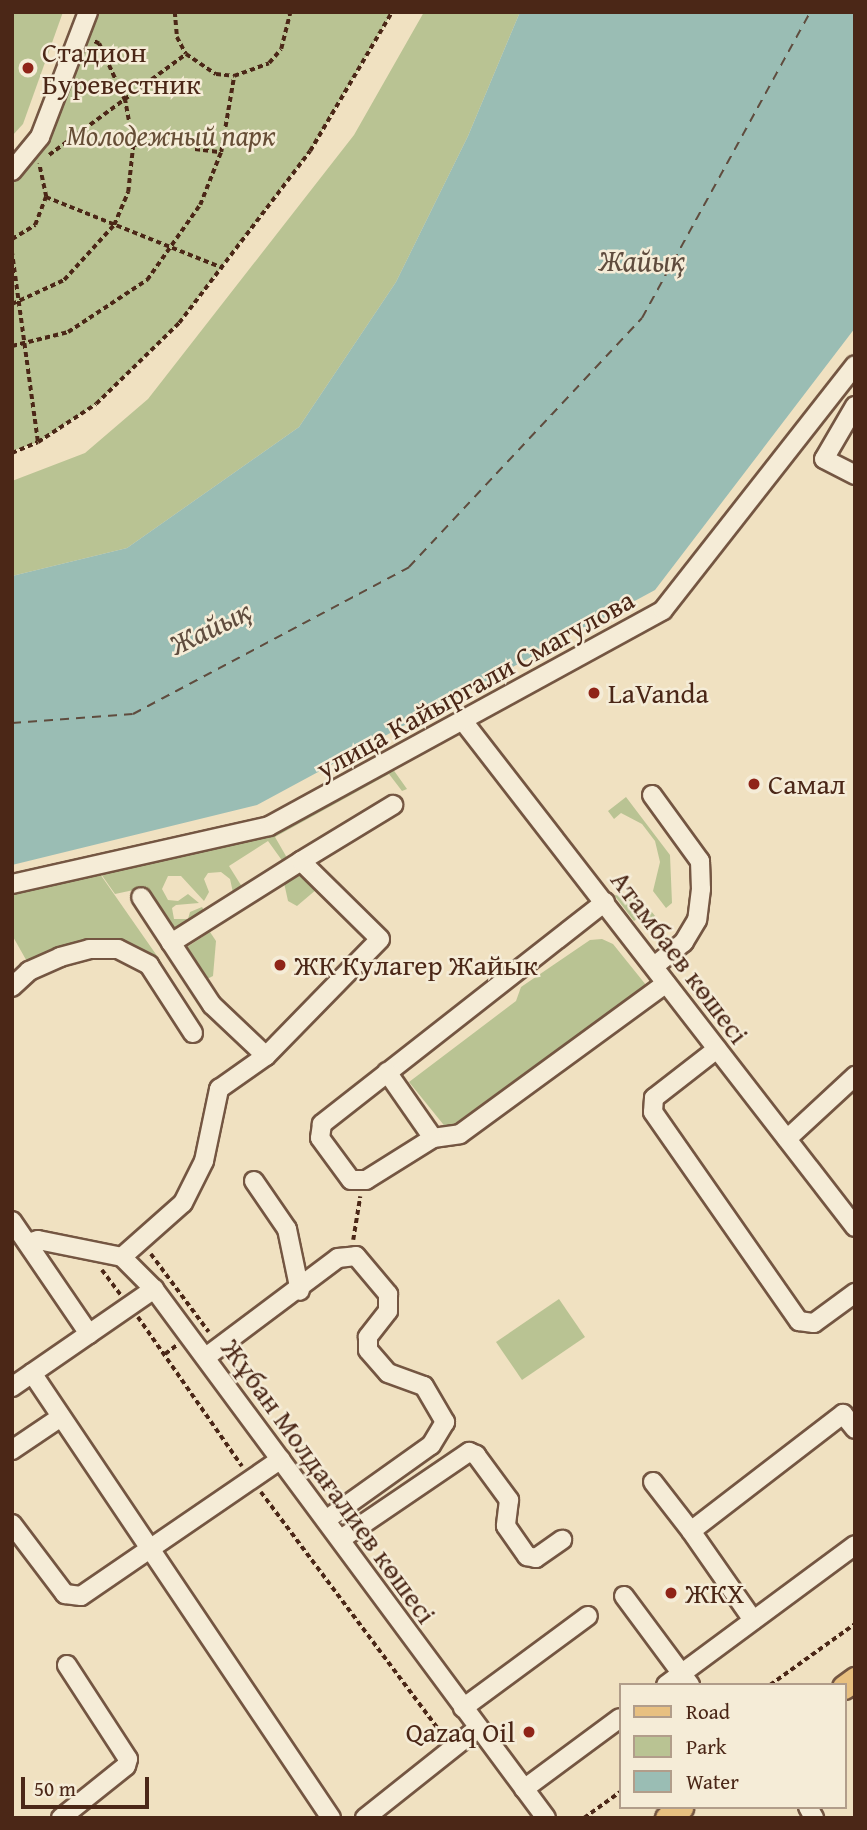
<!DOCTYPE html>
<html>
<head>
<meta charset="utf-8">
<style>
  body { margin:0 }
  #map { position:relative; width:867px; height:1830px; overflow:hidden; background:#f0e1c1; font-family:"Gentium Book Plus",serif }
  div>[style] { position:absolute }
  .green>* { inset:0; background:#b9c393 }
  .water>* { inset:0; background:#9abdb4 }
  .ferry>* { height:2px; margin-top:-1px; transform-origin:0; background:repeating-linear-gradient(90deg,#5f4c3e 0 9px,transparent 0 16px) }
  .path>* { height:3.5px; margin-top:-1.75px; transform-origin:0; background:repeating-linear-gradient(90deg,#4b2717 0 5px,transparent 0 8.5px) }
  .roads { filter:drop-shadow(2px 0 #745642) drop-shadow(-2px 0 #745642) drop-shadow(0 2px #745642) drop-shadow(0 -2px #745642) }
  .minor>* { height:18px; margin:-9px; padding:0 9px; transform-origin:9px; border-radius:9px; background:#f5ecd7 }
  .major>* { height:23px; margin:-11.5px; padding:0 11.5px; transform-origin:11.5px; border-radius:11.5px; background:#e8c080 }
  .dots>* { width:19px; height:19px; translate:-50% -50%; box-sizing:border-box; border:4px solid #f5ecd7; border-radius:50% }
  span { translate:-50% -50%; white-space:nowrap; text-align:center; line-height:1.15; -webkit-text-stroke:5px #f5ecd7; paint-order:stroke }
  .poi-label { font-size:28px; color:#4b2717 }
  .left { translate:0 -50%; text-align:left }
  .right { translate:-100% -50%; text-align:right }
  .park-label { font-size:28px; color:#664e36; font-style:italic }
  .street-label { font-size:28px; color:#4b2717 }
  .water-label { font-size:30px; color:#5f4c3e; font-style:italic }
  .frame { position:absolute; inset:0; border:14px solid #4b2717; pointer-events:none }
  .legend { position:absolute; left:619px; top:1683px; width:228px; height:126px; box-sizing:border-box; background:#f5ecd7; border:2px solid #b19d8a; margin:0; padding:9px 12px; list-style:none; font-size:21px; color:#4b2717 }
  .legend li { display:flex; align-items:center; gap:14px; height:35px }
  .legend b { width:35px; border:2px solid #b19d8a }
  .scale { position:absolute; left:21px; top:1777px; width:128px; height:32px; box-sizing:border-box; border:4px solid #4b2717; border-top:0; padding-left:9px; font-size:21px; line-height:24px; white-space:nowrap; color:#4b2717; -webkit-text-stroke:5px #f5ecd7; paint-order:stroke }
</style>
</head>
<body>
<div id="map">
  <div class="green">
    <i style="clip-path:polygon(12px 12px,63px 12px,23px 124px,12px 136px)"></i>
    <i style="clip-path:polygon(88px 12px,392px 12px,310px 151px,179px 323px,96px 404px,38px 442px,12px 451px,12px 171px)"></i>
    <i style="clip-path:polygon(424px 12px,520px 12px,468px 136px,396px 282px,299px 427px,127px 548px,12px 576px,12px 481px,85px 453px,148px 399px,354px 135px)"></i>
    <i style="clip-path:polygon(390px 765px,407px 789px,402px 791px,389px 774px,275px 837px,290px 863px,286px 866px,268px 841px,229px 866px,244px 890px,234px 897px,230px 879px,221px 872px,208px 873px,204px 879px,209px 892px,204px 901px,181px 876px,168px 876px,162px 889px,168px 900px,178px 901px,188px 894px,199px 903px,176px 905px,172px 908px,174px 919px,188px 919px,190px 912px,202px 907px,205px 912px,175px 934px,143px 888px,115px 894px,101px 874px,277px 828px)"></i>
    <i style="clip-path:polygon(626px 797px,670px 855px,672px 903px,666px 908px,653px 891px,660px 862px,655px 841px,642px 824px,621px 813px,614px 819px,608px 811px)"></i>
    <i style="clip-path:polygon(294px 871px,317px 889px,297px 906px,288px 901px,283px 878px)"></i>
    <i style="clip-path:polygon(100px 874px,162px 963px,127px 943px,91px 941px,29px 965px,12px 935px,12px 892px)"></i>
    <i style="clip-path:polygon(614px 895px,641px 898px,655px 916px,643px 925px,638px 918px,634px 921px)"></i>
    <i style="clip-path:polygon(210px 932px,216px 941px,213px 976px,205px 980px,184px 949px)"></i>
    <i style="clip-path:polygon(602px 939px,613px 944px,646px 985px,447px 1129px,409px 1082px,516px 1001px,521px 987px,590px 940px)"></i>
    <i style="clip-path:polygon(559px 1299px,585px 1337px,522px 1380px,496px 1342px)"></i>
  </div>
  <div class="water">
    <i style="clip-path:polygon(520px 12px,855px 12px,855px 328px,655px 590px,257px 805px,12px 865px,12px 576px,127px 548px,299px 427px,396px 282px,468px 136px)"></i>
  </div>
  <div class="ferry">
    <i style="left:12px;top:723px;width:121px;rotate:-4.3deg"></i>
    <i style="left:133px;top:714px;width:313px;rotate:-28deg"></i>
    <i style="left:409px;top:567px;width:341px;rotate:-46.9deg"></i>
    <i style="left:642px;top:318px;width:349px;rotate:-61.2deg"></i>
  </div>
  <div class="path">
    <i style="left:175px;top:12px;width:25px;rotate:85deg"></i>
    <i style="left:177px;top:37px;width:19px;rotate:62deg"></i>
    <i style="left:186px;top:54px;width:36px;rotate:34deg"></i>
    <i style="left:216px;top:74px;width:18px;rotate:6deg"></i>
    <i style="left:234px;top:76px;width:37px;rotate:-20deg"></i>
    <i style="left:269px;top:63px;width:18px;rotate:-49deg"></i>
    <i style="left:281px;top:49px;width:38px;rotate:-76deg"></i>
    <i style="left:134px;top:145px;width:15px"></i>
    <i style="left:195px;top:149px;width:26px;rotate:7deg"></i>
    <i style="left:49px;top:155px;width:170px;rotate:-36.4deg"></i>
    <i style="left:46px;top:197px;width:191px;rotate:21.9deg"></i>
    <i style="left:12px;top:239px;width:27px;rotate:-31deg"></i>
    <i style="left:35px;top:225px;width:30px;rotate:-69deg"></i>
    <i style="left:46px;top:197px;width:34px;rotate:-102deg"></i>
    <i style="left:12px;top:251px;width:193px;rotate:82.2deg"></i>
    <i style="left:12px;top:304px;width:57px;rotate:-24.8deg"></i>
    <i style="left:64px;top:280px;width:74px;rotate:-47.7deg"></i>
    <i style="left:114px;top:225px;width:36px;rotate:-67deg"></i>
    <i style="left:128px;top:192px;width:47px;rotate:-83.9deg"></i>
    <i style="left:133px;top:145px;width:45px;rotate:-100.3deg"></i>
    <i style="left:125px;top:101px;width:63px;rotate:-114.5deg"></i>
    <i style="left:99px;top:44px;width:7px;rotate:-153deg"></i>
    <i style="left:12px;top:346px;width:58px;rotate:-14deg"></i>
    <i style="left:68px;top:332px;width:95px;rotate:-33.4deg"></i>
    <i style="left:147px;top:280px;width:92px;rotate:-54.8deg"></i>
    <i style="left:200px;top:205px;width:57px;rotate:-68.4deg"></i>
    <i style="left:221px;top:152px;width:77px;rotate:-80.3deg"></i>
    <i style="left:12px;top:453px;width:28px;rotate:-23deg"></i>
    <i style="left:38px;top:442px;width:69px;rotate:-33.2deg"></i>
    <i style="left:96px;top:404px;width:116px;rotate:-44.3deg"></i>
    <i style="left:179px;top:323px;width:216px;rotate:-52.7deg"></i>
    <i style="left:310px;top:151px;width:161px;rotate:-59.5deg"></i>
    <i style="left:353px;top:1240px;width:44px;rotate:-80.8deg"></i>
    <i style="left:151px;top:1254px;width:97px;rotate:53.4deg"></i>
    <i style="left:102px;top:1270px;width:31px;rotate:53deg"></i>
    <i style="left:138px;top:1317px;width:182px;rotate:55.1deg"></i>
    <i style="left:165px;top:1354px;width:15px;rotate:-37deg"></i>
    <i style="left:261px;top:1492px;width:304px;rotate:53.2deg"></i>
    <i style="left:770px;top:1685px;width:105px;rotate:-35.7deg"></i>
    <i style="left:584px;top:1818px;width:44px;rotate:-35.8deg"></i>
  </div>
  <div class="roads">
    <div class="minor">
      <i style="left:12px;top:171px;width:44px;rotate:-50.5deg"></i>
      <i style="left:40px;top:137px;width:134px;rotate:-69deg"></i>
      <i style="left:855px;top:406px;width:61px;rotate:120.3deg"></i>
      <i style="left:824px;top:459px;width:35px;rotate:27deg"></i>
      <i style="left:463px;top:721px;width:640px;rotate:52.23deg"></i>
      <i style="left:652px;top:795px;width:82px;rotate:54deg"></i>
      <i style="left:700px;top:861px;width:28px;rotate:88deg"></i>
      <i style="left:701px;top:889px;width:31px;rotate:97deg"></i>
      <i style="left:697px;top:920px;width:26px;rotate:121deg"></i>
      <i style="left:684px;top:942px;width:38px;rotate:141deg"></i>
      <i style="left:12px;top:884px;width:263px;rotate:-12.7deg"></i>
      <i style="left:269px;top:826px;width:449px;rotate:-28.7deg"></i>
      <i style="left:663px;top:610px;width:311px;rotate:-51.9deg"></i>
      <i style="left:605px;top:902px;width:360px;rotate:141.9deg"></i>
      <i style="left:322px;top:1124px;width:14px;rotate:98deg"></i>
      <i style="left:320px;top:1138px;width:52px;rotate:53.6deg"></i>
      <i style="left:351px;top:1180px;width:15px"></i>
      <i style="left:366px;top:1180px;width:79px;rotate:-32.1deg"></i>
      <i style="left:433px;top:1138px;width:27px;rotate:-8deg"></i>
      <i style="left:460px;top:1134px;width:255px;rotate:-36.2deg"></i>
      <i style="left:171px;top:943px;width:154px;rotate:-32.2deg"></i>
      <i style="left:12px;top:987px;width:23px;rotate:-43deg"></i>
      <i style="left:29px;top:971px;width:34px;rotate:-24deg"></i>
      <i style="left:60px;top:957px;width:30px;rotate:-15deg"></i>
      <i style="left:89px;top:949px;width:29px"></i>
      <i style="left:118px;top:949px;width:35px;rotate:27deg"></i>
      <i style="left:149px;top:965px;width:81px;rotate:57.1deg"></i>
      <i style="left:717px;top:1049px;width:80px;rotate:142.1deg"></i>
      <i style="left:654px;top:1098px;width:14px;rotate:94deg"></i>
      <i style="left:653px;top:1112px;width:255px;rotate:55.1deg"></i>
      <i style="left:799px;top:1321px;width:15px;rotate:8deg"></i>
      <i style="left:814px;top:1323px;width:51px;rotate:-36.2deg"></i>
      <i style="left:266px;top:1056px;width:163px;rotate:-45.7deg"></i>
      <i style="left:380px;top:939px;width:111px;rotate:-135.4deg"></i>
      <i style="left:301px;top:861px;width:108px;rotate:-31.3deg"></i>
      <i style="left:387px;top:1072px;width:80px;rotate:55.1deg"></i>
      <i style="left:787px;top:1139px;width:93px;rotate:-42.8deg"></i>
      <i style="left:254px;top:1181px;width:58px;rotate:55.5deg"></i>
      <i style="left:287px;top:1229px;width:63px;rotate:78.2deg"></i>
      <i style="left:12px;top:1221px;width:137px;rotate:55.7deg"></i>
      <i style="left:28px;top:1243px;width:10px;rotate:-17deg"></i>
      <i style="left:38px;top:1240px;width:86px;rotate:11.4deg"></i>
      <i style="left:122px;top:1257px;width:45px;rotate:45deg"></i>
      <i style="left:154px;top:1289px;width:658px;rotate:53.46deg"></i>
      <i style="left:122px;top:1257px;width:81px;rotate:-41.5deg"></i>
      <i style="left:183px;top:1203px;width:47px;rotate:-63.4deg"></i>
      <i style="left:204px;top:1161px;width:74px;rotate:-78.2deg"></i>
      <i style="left:219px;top:1089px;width:57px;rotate:-35.1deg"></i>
      <i style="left:266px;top:1056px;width:74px;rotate:-136.6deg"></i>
      <i style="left:212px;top:1005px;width:129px;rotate:-123.3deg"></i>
      <i style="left:206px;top:1357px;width:165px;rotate:-36.9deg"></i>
      <i style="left:338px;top:1258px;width:18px;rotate:-6deg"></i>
      <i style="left:356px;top:1256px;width:50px;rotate:49.9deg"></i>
      <i style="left:388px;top:1294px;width:17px;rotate:90deg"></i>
      <i style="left:388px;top:1311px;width:33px;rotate:128deg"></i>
      <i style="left:368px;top:1337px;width:13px;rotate:90deg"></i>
      <i style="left:368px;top:1350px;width:30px;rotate:49deg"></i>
      <i style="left:388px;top:1373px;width:38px;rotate:20deg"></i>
      <i style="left:424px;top:1386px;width:42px;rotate:59.7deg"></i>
      <i style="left:445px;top:1422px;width:27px;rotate:121deg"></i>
      <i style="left:431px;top:1445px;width:129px;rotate:144.5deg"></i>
      <i style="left:32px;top:1373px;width:536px;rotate:56.1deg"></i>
      <i style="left:12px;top:1387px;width:173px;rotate:-34.6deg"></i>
      <i style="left:12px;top:1450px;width:59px;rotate:-34deg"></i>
      <i style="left:653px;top:1482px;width:62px;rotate:52.2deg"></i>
      <i style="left:12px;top:1524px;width:88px;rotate:52.9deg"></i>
      <i style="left:65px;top:1594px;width:16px;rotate:7deg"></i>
      <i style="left:81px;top:1596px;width:242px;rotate:-34.4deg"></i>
      <i style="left:341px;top:1539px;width:155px;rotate:-34.2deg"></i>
      <i style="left:469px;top:1452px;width:8px;rotate:23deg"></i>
      <i style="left:476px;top:1455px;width:56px;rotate:53.7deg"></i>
      <i style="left:509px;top:1500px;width:26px;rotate:97deg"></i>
      <i style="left:506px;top:1526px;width:37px;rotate:55deg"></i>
      <i style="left:527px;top:1556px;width:9px;rotate:13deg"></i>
      <i style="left:536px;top:1558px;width:32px;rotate:-35deg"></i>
      <i style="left:624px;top:1596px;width:111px;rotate:53.4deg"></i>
      <i style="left:753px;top:1620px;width:108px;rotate:-124.9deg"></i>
      <i style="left:691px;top:1531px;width:192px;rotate:-37.6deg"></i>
      <i style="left:843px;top:1414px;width:19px;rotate:51deg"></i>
      <i style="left:666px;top:1685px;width:235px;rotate:-36.5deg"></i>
      <i style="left:463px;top:1708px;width:155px;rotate:-36.4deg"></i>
      <i style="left:524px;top:1789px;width:119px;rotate:-36.5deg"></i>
      <i style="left:808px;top:1807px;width:13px;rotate:61deg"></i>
      <i style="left:61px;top:1818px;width:83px;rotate:-38.7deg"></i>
      <i style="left:126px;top:1766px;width:7px;rotate:-74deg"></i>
      <i style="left:128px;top:1759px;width:112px;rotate:-123deg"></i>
      <i style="left:365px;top:1818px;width:144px;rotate:-38.5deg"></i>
    </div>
    <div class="major">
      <i style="left:844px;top:1687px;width:14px;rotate:-36deg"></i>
      <i style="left:667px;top:1818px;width:18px;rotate:-38deg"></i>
    </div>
  </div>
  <div class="dots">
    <i style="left:28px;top:68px;background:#8f2418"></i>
    <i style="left:594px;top:693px;background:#8f2418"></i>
    <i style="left:754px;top:784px;background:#8f2418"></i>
    <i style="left:280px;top:965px;background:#8f2418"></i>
    <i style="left:671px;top:1593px;background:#8f2418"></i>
    <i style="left:529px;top:1732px;background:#8f2418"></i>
  </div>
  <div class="poi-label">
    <span class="left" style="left:42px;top:68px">Стадион<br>Буревестник</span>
    <span class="left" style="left:608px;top:693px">LaVanda</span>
    <span class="left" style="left:768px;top:784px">Самал</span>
    <span class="left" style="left:294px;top:965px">ЖК Кулагер Жайык</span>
    <span class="left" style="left:685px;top:1593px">ЖКХ</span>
    <span class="right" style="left:515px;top:1732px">Qazaq Oil</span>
  </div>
  <div class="park-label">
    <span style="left:171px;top:135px">Молодежный парк</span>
  </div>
  <div class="street-label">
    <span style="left:475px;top:684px;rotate:-29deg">улица Кайыргали Смагулова</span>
    <span style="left:680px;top:957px;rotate:53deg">Атамбаев көшесі</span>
    <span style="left:329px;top:1481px;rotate:54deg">Жұбан Молдағалиев көшесі</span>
  </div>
  <div class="water-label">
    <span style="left:642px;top:260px">Жайық</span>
    <span style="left:210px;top:627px;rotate:-26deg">Жайық</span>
  </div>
  <div class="frame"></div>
  <ul class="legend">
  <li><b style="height:9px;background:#e8c080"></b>Road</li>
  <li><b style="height:19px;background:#b9c393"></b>Park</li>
  <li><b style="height:19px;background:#9abdb4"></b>Water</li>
  </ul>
  <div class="scale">50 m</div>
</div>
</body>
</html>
